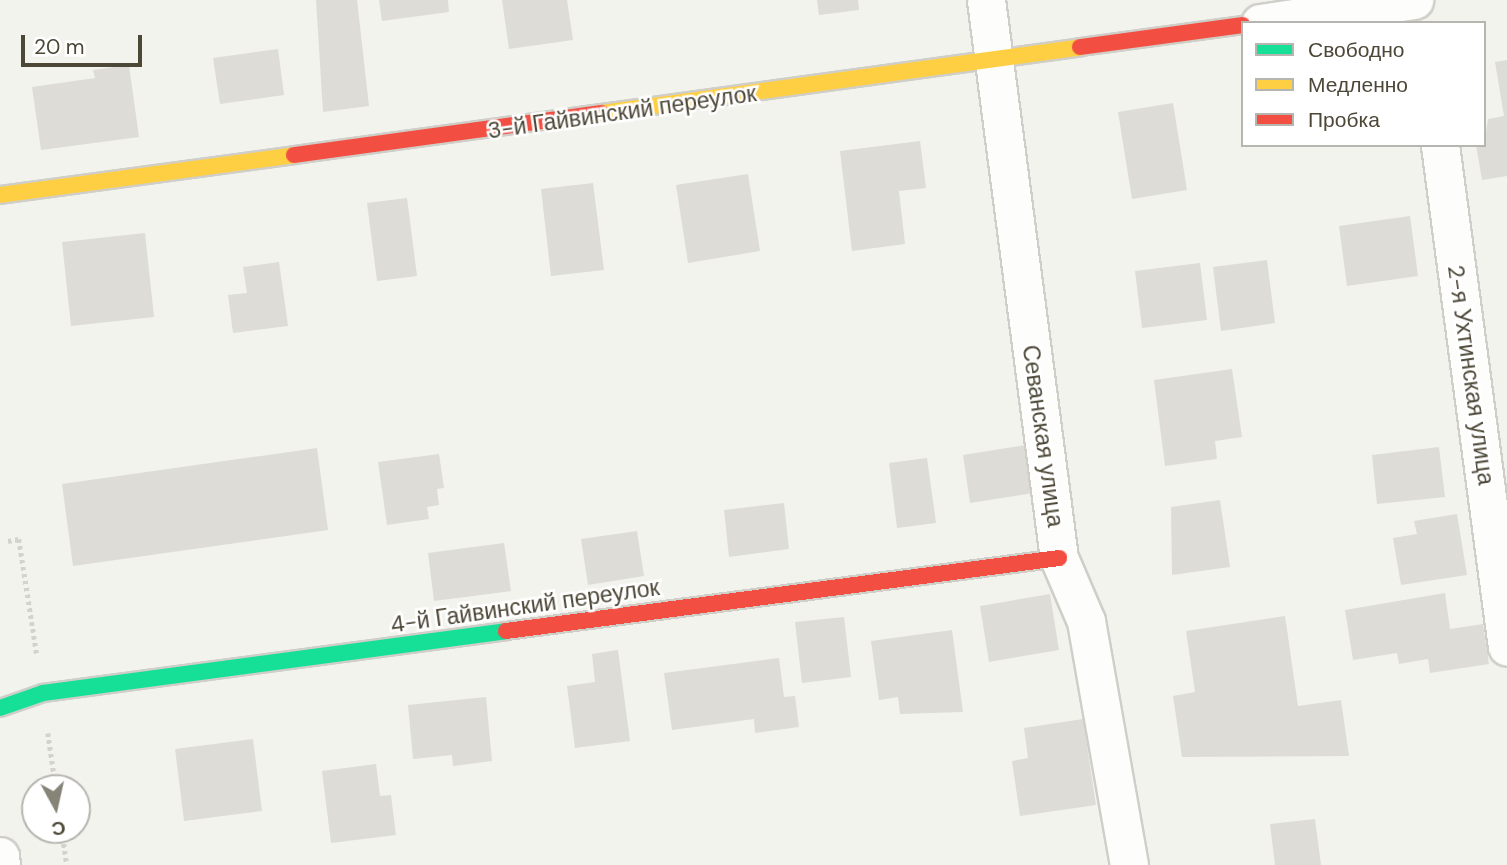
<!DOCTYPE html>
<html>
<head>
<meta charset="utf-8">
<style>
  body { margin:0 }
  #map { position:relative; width:1507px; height:865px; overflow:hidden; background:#f3f3ee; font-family:"DM Sans",sans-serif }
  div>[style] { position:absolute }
  .building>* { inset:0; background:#dddcd6 }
  .path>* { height:4.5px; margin-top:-2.25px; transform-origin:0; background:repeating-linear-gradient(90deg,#d3d2cc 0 3.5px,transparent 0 7px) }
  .roads { filter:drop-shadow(2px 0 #d0cec8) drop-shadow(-2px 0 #d0cec8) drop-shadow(0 2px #d0cec8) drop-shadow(0 -2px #d0cec8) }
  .street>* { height:37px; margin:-18.5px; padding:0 18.5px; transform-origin:18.5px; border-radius:18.5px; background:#fdfdfc }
  .fast>* { height:16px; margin:-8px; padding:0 8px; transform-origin:8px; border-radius:8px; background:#16e098 }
  .slow>* { height:16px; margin:-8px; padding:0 8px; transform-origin:8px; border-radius:8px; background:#ffcf43 }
  .jam>* { height:16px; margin:-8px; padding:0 8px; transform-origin:8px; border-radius:8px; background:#f24e42 }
  span { translate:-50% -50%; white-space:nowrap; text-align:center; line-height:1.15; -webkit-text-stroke:5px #fff; paint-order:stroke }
  .street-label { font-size:23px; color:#4c4737 }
  .legend { position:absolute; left:1241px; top:21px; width:245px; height:126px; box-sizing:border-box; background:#fff; border:2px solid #b7b5af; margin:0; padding:9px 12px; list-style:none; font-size:21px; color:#4c4737 }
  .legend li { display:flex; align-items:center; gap:14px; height:35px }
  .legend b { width:35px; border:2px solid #b7b5af }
  .north { position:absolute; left:21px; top:774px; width:70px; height:70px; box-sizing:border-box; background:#fff; border:2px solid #b7b5af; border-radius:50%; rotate:172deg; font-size:19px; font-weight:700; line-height:28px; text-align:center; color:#4c4737 }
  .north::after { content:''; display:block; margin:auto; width:24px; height:32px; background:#868377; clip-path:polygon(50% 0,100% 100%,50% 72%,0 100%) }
  .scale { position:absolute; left:21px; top:35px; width:121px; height:32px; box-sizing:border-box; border:4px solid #4c4737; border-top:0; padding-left:9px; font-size:21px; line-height:24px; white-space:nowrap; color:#4c4737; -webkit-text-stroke:5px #fff; paint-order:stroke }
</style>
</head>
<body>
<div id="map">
  <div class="building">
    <i style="clip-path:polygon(316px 0,357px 0,369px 106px,323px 112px)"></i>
    <i style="clip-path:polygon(379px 0,448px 0,449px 12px,382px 21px)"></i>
    <i style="clip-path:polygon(502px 0,567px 0,573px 40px,509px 49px)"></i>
    <i style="clip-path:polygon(817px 0,858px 0,859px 10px,819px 15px)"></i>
    <i style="clip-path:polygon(278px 49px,284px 95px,220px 104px,213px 58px)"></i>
    <i style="clip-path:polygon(1507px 60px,1507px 176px,1482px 180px,1476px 145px,1484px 145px,1488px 119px,1504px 116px,1495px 62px)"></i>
    <i style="clip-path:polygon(129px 65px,139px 137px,41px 150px,32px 87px,95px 78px,93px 70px)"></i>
    <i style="clip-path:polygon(1173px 103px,1187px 190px,1132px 199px,1118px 112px)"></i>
    <i style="clip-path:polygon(920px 141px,926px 188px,899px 191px,905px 244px,852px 251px,840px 151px)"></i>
    <i style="clip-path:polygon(748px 174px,760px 251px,688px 263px,676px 185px)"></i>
    <i style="clip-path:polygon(593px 183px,604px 270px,551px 276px,541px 189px)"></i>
    <i style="clip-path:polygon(407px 198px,417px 276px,377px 281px,367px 203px)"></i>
    <i style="clip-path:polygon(1410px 216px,1418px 276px,1347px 286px,1339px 226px)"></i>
    <i style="clip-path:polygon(145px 233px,154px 317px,71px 326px,62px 242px)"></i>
    <i style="clip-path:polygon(1267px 260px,1275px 323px,1221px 331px,1213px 267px)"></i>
    <i style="clip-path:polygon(279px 262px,288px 326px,233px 333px,228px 295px,247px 293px,243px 267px)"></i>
    <i style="clip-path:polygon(1200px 263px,1207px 320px,1142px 328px,1135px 271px)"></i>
    <i style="clip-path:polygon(1232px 369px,1242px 437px,1215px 441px,1217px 459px,1165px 466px,1154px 380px)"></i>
    <i style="clip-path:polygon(1026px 445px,1033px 493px,970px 503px,963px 455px)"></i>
    <i style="clip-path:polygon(1439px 447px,1445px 497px,1377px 504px,1372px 455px)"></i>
    <i style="clip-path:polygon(317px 448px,328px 530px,73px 566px,62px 484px)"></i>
    <i style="clip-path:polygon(439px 454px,444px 488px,437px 489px,439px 505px,427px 507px,429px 519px,387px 525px,378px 462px)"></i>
    <i style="clip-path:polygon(927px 458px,936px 523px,897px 528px,889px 463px)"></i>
    <i style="clip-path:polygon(1220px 500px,1230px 567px,1172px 575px,1171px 507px)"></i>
    <i style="clip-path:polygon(784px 503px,789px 549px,729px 557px,724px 510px)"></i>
    <i style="clip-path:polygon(1457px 514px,1467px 575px,1401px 585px,1393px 538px,1417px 534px,1414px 521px)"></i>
    <i style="clip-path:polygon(637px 531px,644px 576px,588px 585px,581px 539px)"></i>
    <i style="clip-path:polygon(504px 543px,511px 591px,434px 601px,428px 553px)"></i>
    <i style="clip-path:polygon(1445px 593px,1450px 629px,1483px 624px,1489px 664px,1430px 673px,1428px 659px,1399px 664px,1397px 653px,1353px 660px,1345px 610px)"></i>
    <i style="clip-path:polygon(1050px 594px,1059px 650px,989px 662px,980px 606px)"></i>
    <i style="clip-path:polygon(1285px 616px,1298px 706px,1341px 700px,1349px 756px,1182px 757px,1173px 696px,1195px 692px,1186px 631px)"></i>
    <i style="clip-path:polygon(844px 617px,851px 677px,802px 683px,795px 622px)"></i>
    <i style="clip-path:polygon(952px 630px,963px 712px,900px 714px,898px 697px,879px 700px,871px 641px)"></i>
    <i style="clip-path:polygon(618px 650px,630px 741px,575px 748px,567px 686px,595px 682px,592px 654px)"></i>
    <i style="clip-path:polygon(779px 658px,784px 697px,795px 696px,799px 727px,755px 733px,754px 719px,672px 730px,664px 673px)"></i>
    <i style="clip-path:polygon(486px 697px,492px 761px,453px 766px,452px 755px,413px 759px,408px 705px)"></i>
    <i style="clip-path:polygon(1083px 719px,1096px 805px,1020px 816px,1012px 761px,1028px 758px,1024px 728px)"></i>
    <i style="clip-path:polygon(253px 739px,262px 811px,184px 821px,175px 749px)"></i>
    <i style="clip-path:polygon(376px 764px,380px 796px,391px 795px,396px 835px,331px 843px,322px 771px)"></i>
    <i style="clip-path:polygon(1315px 819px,1321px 865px,1275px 865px,1270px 824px)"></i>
  </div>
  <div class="path">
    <i style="left:8px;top:541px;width:11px;rotate:-10deg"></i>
    <i style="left:19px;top:539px;width:117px;rotate:81.2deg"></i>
    <i style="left:48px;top:733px;width:56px;rotate:81.7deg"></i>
    <i style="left:62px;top:830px;width:35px;rotate:82deg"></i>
  </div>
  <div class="roads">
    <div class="street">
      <i style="left:986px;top:0;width:563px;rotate:82.55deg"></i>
      <i style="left:1059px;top:558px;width:69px;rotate:66.8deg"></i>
      <i style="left:1086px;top:621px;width:248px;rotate:80deg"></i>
      <i style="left:1260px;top:23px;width:156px;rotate:-8.5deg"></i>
      <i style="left:1440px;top:145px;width:506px;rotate:82.4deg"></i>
      <i style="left:0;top:856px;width:9px;rotate:84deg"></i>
    </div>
    <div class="fast">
      <i style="left:0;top:708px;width:46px;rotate:-19.2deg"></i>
      <i style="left:43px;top:693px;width:467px;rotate:-7.6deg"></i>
    </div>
    <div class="slow">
      <i style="left:601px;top:113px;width:484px;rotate:-7.8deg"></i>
      <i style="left:0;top:195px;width:297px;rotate:-7.7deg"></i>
    </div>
    <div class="jam">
      <i style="left:1080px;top:47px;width:164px;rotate:-7.7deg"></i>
      <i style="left:294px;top:155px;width:310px;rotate:-7.8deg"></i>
      <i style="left:506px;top:631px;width:558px;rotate:-7.52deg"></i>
    </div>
  </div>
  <div class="street-label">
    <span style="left:622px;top:112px;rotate:-8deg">3-й Гайвинский переулок</span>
    <span style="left:1471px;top:375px;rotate:82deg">2-я Ухтинская улица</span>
    <span style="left:1043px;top:436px;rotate:82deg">Севанская улица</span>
    <span style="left:525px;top:606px;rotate:-8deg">4-й Гайвинский переулок</span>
  </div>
  <ul class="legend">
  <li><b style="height:9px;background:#16e098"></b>Свободно</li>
  <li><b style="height:9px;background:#ffcf43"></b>Медленно</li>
  <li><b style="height:9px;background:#f24e42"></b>Пробка</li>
  </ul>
  <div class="north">С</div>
  <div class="scale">20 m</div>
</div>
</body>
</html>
